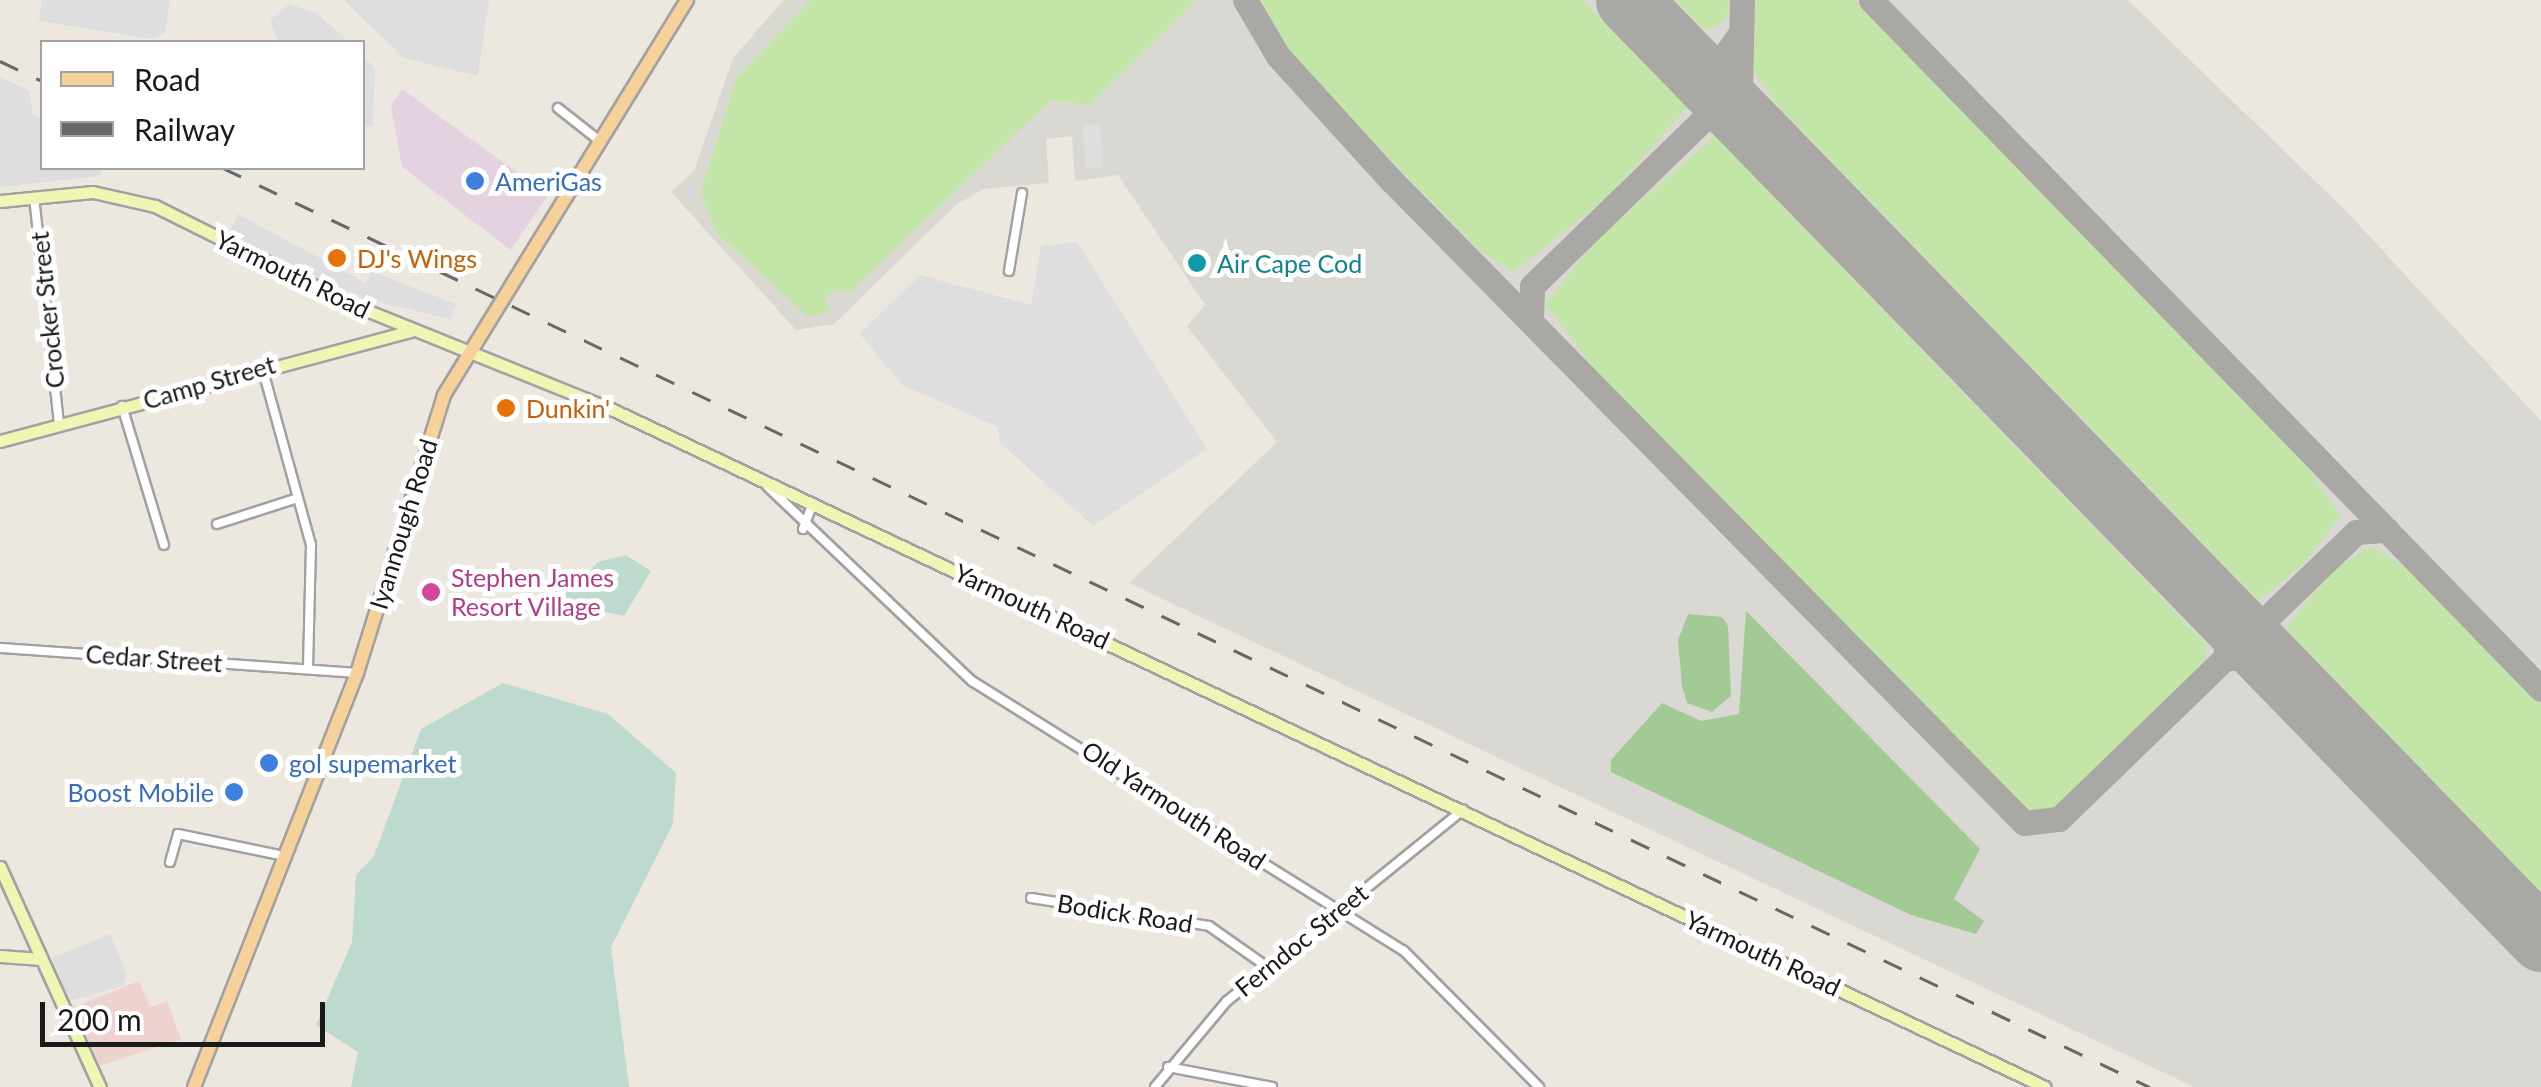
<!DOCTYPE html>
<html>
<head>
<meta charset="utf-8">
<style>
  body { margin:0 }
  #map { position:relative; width:2541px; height:1087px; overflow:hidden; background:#ece8e0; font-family:Lato,sans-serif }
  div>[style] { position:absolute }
  .commercial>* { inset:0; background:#edd2cf }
  .industrial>* { inset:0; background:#e5d2e0 }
  .airport>* { inset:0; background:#dad8d2 }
  .grass>* { inset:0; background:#c3e5a7 }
  .forest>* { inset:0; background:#a3c996 }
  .wetland>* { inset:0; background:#bed9cd }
  .parking>* { inset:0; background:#dedede }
  .taxiway>* { height:25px; margin:-12.5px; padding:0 12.5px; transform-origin:12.5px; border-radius:12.5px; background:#aaa8a4 }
  .runway>* { height:65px; margin:-32.5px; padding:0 32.5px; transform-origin:32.5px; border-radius:32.5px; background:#aaa8a4 }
  .roads { filter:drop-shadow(2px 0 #a1a1a1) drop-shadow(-2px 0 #a1a1a1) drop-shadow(0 2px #a1a1a1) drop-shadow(0 -2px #a1a1a1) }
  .street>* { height:8px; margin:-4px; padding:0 4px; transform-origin:4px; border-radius:4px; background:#fff }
  .secondary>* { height:11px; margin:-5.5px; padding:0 5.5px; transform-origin:5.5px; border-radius:5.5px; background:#f0f5b4 }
  .primary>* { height:12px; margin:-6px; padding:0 6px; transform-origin:6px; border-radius:6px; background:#f6d29a }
  .rail>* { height:2.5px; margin-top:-1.25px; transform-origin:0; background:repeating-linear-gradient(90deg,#686868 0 20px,transparent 0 40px) }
  .dots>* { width:28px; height:28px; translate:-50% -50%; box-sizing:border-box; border:5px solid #fff; border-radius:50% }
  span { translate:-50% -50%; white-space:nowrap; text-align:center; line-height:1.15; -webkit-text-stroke:10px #fff; paint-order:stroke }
  .shop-label { font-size:25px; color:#366cbe }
  .left { translate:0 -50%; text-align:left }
  .right { translate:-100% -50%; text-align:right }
  .food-label { font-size:25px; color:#c56008 }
  .culture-label { font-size:25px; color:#0d838f }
  .street-label { font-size:25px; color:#1a1a1a }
  .hotel-label { font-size:25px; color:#b23c85 }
  .legend { position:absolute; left:40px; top:40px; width:325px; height:130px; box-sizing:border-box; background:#fff; border:2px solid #a3a3a3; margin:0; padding:12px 18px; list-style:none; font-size:30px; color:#1a1a1a }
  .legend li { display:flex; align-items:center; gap:20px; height:50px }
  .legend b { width:50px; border:2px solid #a3a3a3 }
  .scale { position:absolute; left:40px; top:1002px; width:285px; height:45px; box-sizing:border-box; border:5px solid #1a1a1a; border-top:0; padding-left:12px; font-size:30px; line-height:35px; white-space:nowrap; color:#1a1a1a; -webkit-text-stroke:8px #fff; paint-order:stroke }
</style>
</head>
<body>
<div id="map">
  <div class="commercial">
    <i style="clip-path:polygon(139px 981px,150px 1007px,167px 1001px,181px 1039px,100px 1066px,74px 1007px)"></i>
  </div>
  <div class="industrial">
    <i style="clip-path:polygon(402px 89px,548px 195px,511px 250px,402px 167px,391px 106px)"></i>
  </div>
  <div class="airport">
    <i style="clip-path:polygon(784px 0,2128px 0,2345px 210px,2541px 421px,2541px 1087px,2194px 1087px,1129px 583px,1277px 442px,1187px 326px,1205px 305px,1118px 175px,1075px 181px,1072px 136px,1046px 139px,1049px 183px,983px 189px,956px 205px,834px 324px,796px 330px,671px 192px,694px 171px,733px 58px)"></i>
  </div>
  <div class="grass">
    <i style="clip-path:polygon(811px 0,1196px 0,1090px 105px,1051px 100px,850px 292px,834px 289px,825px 299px,831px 311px,808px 317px,715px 231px,701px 192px,737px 77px)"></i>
    <i style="clip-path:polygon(1260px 0,1582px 0,1687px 107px,1612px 193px,1514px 272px,1480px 251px,1356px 124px,1290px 51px)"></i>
    <i style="clip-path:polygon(1675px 0,1731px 0,1725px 21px,1706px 31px)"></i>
    <i style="clip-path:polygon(1756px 0,1854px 0,2297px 453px,2341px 516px,2302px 566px,2258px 600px,1776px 104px,1753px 69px)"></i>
    <i style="clip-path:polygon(1715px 136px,2207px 645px,2205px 664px,2048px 816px,2017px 806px,1598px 375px,1546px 304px,1600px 236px)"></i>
    <i style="clip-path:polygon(2371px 547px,2405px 567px,2541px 705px,2541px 892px,2285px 628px,2335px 569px)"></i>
  </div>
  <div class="forest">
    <i style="clip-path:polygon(1746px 611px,1980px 849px,1954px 899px,1984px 921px,1976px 934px,1911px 915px,1611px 772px,1611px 760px,1662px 703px,1701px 721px,1739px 714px)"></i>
    <i style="clip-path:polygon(1688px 614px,1722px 617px,1728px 626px,1731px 696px,1712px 712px,1687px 703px,1682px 686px,1678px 640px)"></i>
  </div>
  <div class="wetland">
    <i style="clip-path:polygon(626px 555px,651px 571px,624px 616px,553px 601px,561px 580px,581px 581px,598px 562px)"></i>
    <i style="clip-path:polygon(503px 683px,608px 714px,676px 773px,673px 824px,611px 947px,629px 1087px,351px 1087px,358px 1052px,316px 1025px,352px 942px,356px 875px,374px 856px,421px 729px)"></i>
  </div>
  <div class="parking">
    <i style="clip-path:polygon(42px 0,170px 0,165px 33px,152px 39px,39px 21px)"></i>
    <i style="clip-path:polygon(344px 0,489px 0,478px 76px,404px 58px)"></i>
    <i style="clip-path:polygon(289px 4px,317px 13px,349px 42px,278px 42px,270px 20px)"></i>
    <i style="clip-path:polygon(362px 56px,375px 68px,373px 126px,363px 127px)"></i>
    <i style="clip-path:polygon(0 77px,29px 91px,33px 115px,42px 118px,42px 168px,101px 168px,101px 176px,0 187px)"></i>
    <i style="clip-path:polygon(1100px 124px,1103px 167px,1086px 169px,1082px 125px)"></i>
    <i style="clip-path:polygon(238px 214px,366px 283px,371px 271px,456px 304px,451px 319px,366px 299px,262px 251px,229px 233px)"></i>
    <i style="clip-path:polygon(1077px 242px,1207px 449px,1093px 526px,1000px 443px,998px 427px,902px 385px,860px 334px,920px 275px,1031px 305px,1041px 246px)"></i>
    <i style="clip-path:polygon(110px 934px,127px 975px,123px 986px,69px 1001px,52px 958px)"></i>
  </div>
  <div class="taxiway">
    <i style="left:1245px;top:0;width:65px;rotate:59.5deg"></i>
    <i style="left:1278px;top:56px;width:168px;rotate:47.7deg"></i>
    <i style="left:1391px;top:180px;width:902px;rotate:45.45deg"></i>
    <i style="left:2024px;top:823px;width:35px;rotate:-7deg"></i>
    <i style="left:2059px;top:819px;width:231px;rotate:-44.1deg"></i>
    <i style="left:2225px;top:658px;width:43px"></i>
    <i style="left:1742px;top:0;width:87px;rotate:91.3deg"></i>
    <i style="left:1740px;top:87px;width:56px;rotate:66.7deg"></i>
    <i style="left:1871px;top:0;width:961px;rotate:45.8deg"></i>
    <i style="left:1682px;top:55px;width:39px;rotate:9deg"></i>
    <i style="left:1721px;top:61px;width:33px;rotate:-55deg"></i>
    <i style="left:1706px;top:80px;width:37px;rotate:90deg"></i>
    <i style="left:1531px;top:318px;width:32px;rotate:-88deg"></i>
    <i style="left:1532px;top:286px;width:243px;rotate:-44.2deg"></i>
    <i style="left:1706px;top:117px;width:20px;rotate:-18deg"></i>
    <i style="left:1725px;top:111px;width:23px;rotate:25deg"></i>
    <i style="left:2225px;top:658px;width:41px;rotate:-84.4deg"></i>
    <i style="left:2268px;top:658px;width:39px;rotate:-93deg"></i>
    <i style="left:2266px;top:619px;width:125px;rotate:-44deg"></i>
    <i style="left:2356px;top:532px;width:31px;rotate:-4deg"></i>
  </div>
  <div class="runway">
    <i style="left:1628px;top:0;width:1310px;rotate:45.8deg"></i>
  </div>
  <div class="roads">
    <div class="street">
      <i style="left:558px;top:108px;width:55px;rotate:38.3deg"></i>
      <i style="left:34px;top:197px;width:228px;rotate:83.7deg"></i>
      <i style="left:1009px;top:271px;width:79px;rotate:-80.5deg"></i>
      <i style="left:262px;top:367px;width:185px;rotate:74.6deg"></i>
      <i style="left:311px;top:545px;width:123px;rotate:91.4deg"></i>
      <i style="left:122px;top:406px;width:145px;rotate:73.2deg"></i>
      <i style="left:767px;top:486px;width:283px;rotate:43.6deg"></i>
      <i style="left:972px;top:681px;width:509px;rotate:32.01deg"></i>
      <i style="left:1404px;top:951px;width:192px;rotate:45.2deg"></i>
      <i style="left:217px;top:524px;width:85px;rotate:-17.8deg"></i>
      <i style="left:803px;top:529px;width:28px;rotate:-69deg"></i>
      <i style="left:0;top:648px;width:358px;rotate:4deg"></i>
      <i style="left:170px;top:862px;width:29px;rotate:-74deg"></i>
      <i style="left:178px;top:834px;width:108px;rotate:11.7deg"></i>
      <i style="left:1031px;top:898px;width:180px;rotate:8.9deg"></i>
      <i style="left:1209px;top:926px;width:70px;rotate:35.1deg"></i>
      <i style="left:1168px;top:1067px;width:106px;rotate:10.9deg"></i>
      <i style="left:1155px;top:1087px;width:112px;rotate:-50.1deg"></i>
      <i style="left:1227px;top:1001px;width:304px;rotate:-39deg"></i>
    </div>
    <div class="secondary">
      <i style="left:0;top:201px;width:93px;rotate:-5.5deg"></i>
      <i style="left:93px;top:192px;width:64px;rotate:12.7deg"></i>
      <i style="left:155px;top:206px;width:225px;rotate:26.5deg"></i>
      <i style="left:356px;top:306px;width:273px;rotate:22deg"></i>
      <i style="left:609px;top:408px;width:1588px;rotate:25.31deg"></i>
      <i style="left:0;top:441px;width:425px;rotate:-15deg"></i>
      <i style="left:0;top:867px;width:242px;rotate:65.6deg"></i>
      <i style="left:0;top:956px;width:41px;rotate:4.2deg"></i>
    </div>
    <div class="primary">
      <i style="left:194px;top:1087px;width:445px;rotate:-68.5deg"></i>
      <i style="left:357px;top:673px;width:291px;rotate:-72.6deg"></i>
      <i style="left:444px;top:395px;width:464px;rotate:-58.4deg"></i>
    </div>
  </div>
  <div class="rail">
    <i style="left:0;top:61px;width:47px;rotate:25.5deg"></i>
    <i style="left:223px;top:168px;width:2135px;rotate:25.5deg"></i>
  </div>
  <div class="dots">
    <i style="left:475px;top:181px;background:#3f7fe0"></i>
    <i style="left:337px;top:258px;background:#e8710a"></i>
    <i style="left:1197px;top:263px;background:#0f9aa8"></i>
    <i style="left:506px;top:408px;background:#e8710a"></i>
    <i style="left:431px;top:592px;background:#d1479c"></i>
    <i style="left:269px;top:763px;background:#3f7fe0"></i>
    <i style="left:234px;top:792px;background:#3f7fe0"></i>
  </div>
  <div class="shop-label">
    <span class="left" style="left:495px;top:181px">AmeriGas</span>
    <span class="left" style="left:289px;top:763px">gol supemarket</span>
    <span class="right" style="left:214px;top:792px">Boost Mobile</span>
  </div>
  <div class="food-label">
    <span class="left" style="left:357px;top:258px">DJ's Wings</span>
    <span class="left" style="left:526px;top:408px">Dunkin'</span>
  </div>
  <div class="culture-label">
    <span class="left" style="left:1217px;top:263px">Air Cape Cod</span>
  </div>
  <div class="street-label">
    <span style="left:293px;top:274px;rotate:26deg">Yarmouth Road</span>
    <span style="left:47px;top:310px;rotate:-96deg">Crocker Street</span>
    <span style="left:209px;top:382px;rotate:-16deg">Camp Street</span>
    <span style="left:403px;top:524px;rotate:-73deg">Iyannough Road</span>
    <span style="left:1032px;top:606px;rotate:25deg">Yarmouth Road</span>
    <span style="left:154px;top:658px;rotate:4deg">Cedar Street</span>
    <span style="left:1174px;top:805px;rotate:33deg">Old Yarmouth Road</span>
    <span style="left:1125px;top:913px;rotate:9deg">Bodick Road</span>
    <span style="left:1301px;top:940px;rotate:-39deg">Ferndoc Street</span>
    <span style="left:1763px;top:953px;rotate:25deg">Yarmouth Road</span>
  </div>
  <div class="hotel-label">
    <span class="left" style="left:451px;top:592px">Stephen James<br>Resort Village</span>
  </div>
  <ul class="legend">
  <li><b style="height:12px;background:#f6d29a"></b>Road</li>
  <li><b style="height:12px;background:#686868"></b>Railway</li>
  </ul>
  <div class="scale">200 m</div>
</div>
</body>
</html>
